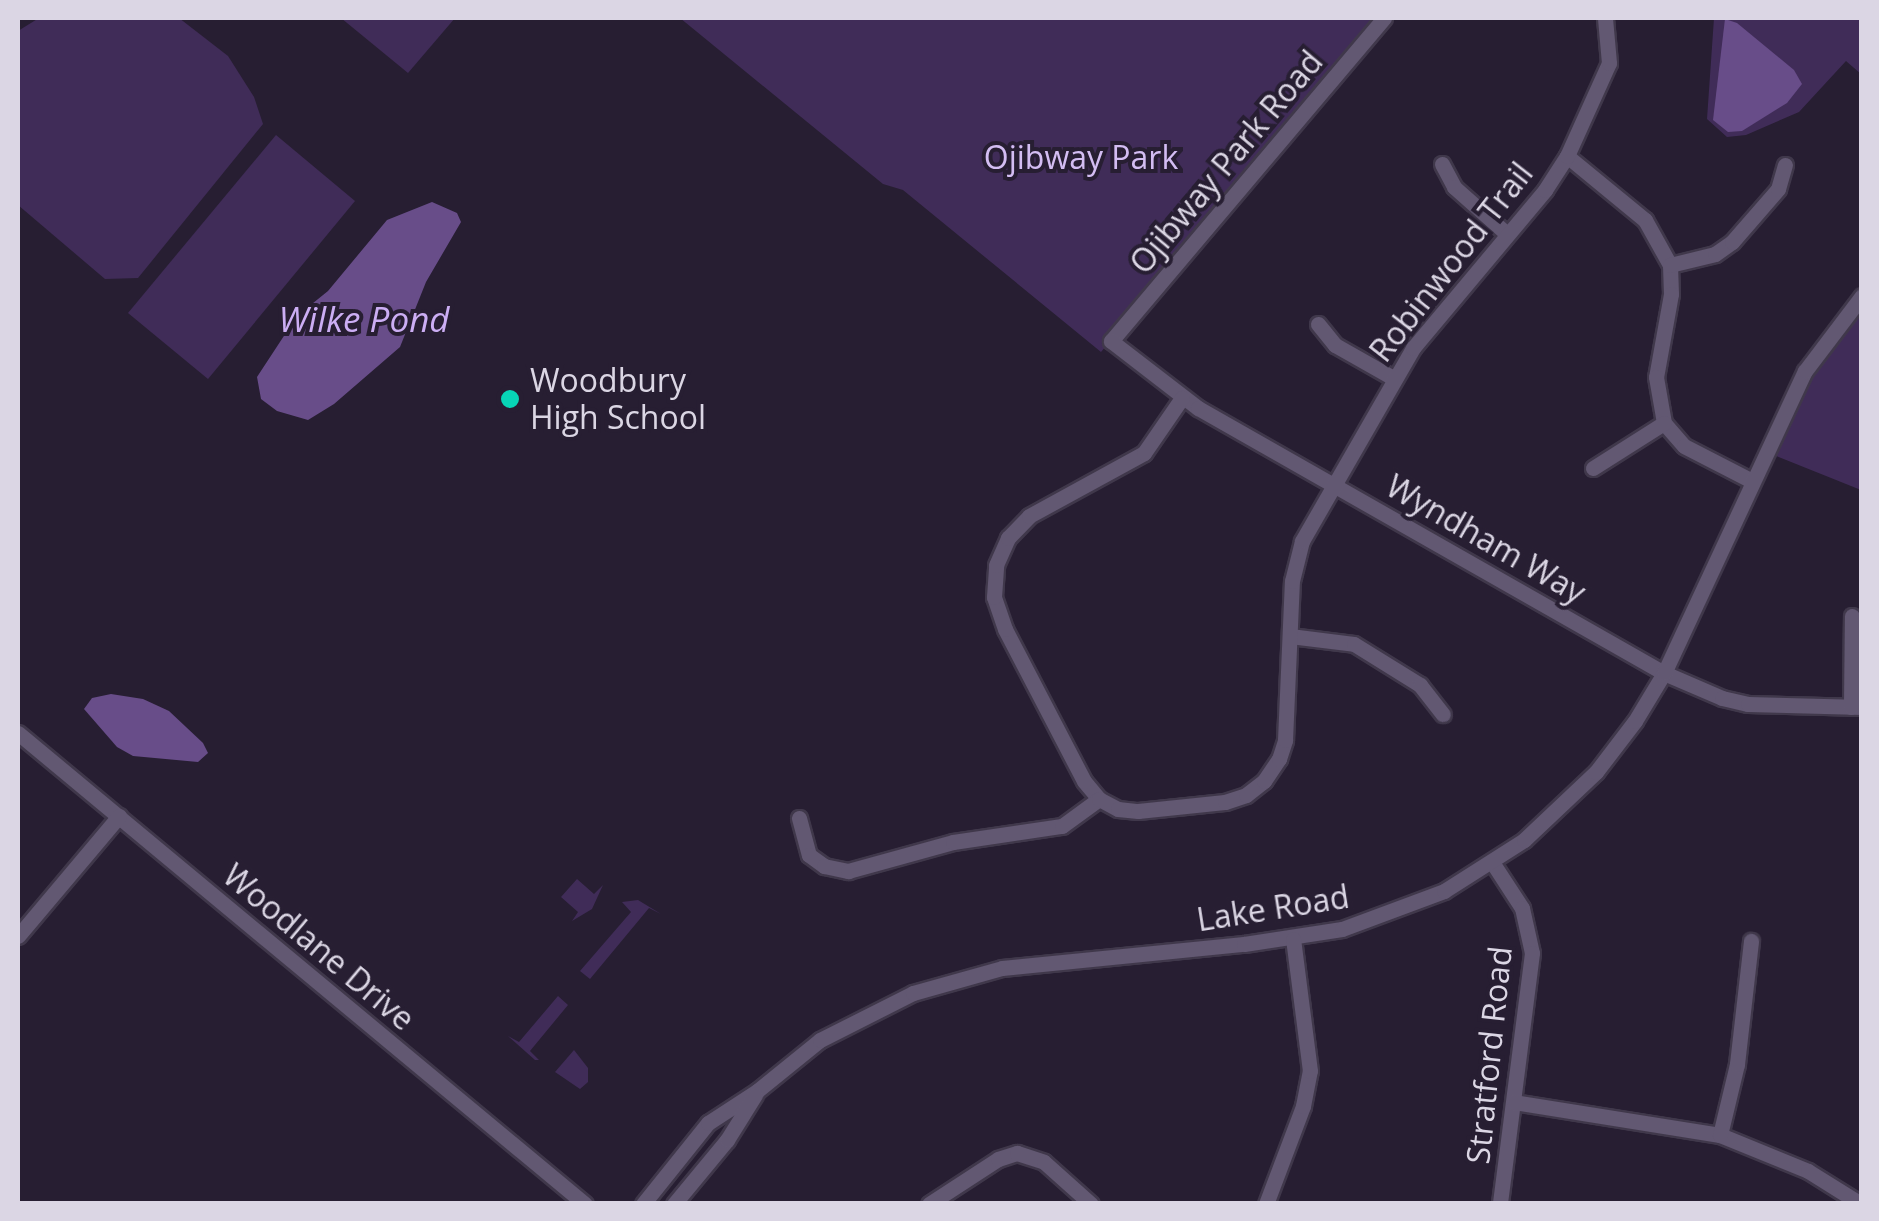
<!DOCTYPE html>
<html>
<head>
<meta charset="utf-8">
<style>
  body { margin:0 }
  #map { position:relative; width:1879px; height:1221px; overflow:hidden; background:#271e32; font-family:"Open Sans",sans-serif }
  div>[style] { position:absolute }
  .green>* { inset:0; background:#402c58 }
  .water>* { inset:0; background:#684d89 }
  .roads { filter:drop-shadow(2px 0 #40384b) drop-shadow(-2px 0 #40384b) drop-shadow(0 2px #40384b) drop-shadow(0 -2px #40384b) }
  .minor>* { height:15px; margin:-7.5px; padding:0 7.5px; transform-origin:7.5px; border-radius:7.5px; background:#625872 }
  .dots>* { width:28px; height:28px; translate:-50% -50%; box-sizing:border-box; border:5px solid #271e32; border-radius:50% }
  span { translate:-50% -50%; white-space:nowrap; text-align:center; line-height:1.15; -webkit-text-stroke:8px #271e32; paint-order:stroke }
  .park-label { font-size:32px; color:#d3bdf2 }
  .street-label { font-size:32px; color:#dbd6e4 }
  .poi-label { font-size:32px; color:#dbd6e4 }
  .left { translate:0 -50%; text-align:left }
  .water-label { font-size:35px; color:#ccaef4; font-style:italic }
  .frame { position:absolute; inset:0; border:20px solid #dbd6e4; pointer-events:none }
</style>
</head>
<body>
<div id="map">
  <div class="green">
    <i style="clip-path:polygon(39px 18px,179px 18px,228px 56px,254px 97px,263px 124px,138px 278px,105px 279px,18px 205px,18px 31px)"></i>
    <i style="clip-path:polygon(341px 18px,455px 18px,408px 73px)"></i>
    <i style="clip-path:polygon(680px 18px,1384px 18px,1101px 352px,903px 190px,883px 184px)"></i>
    <i style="clip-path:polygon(1714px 18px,1861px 18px,1861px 74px,1846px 61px,1799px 112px,1746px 135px,1727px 137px,1707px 119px)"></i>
    <i style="clip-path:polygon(276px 135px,355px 201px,208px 379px,128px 313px)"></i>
    <i style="clip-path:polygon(1861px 296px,1861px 490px,1766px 452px,1787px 407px)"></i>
    <i style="clip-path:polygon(577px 879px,594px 894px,603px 885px,592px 909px,572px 921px,578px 912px,561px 897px)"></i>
    <i style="clip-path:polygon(638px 900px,661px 914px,649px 908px,590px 979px,580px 971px,631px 912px,622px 902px)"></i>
    <i style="clip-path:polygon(558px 996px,568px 1005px,530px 1051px,539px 1060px,535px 1060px,508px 1036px,519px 1042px)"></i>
    <i style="clip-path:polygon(574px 1050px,588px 1068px,588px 1082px,580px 1089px,555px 1072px)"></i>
  </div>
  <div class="water">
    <i style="clip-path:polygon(1725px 19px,1737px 23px,1794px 70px,1802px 84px,1787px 103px,1742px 131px,1728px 132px,1713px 120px)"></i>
    <i style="clip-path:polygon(432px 202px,457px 213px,461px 222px,426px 282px,400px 347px,334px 404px,308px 420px,277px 411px,261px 399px,257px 377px,297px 316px,328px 291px,387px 220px)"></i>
    <i style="clip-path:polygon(111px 694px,143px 699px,169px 711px,203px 743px,208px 753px,198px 762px,133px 756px,117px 747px,84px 709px,92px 698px)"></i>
  </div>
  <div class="roads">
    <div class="minor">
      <i style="left:1384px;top:18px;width:423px;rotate:130.2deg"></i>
      <i style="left:1111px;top:341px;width:110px;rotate:37.6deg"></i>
      <i style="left:1198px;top:408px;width:536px;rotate:29.63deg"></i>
      <i style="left:1664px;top:673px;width:63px;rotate:23.3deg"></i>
      <i style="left:1722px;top:698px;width:27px;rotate:13deg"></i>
      <i style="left:1748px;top:704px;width:114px;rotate:1.5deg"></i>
      <i style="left:1567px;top:156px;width:101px;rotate:39.4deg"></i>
      <i style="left:1645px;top:220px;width:51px;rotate:60.9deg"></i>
      <i style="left:1670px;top:265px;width:29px;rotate:88deg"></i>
      <i style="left:1671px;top:294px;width:84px;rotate:100.2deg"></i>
      <i style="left:1656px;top:377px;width:47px;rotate:80.1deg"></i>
      <i style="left:1664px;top:423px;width:30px;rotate:49deg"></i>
      <i style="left:1684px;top:446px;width:76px;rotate:27.2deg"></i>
      <i style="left:1442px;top:164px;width:26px;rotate:62deg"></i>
      <i style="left:1454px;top:187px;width:71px;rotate:41.6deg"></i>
      <i style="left:1670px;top:265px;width:46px;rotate:-13.7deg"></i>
      <i style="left:1715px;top:254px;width:21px;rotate:-35deg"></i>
      <i style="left:1732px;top:242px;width:70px;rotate:-49deg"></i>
      <i style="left:1778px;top:189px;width:25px;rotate:-74deg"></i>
      <i style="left:1318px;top:324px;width:27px;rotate:51deg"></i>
      <i style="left:1335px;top:345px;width:67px;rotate:29.6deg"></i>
      <i style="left:1593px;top:468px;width:84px;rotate:-32.4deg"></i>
      <i style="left:1290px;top:636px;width:64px;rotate:7.1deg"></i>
      <i style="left:1354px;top:644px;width:78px;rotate:31.8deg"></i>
      <i style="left:1420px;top:685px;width:37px;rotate:52deg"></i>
      <i style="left:1851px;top:707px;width:91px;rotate:-89.4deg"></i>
      <i style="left:18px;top:733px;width:737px;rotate:39.72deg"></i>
      <i style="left:1099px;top:799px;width:23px;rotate:-130deg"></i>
      <i style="left:1084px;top:781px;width:171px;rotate:-117.5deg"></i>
      <i style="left:1005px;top:629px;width:34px;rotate:-109deg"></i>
      <i style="left:994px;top:597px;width:32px;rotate:-86deg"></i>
      <i style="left:996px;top:565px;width:30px;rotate:-66deg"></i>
      <i style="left:1008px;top:538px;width:30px;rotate:-46deg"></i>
      <i style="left:1029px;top:516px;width:131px;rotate:-28.7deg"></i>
      <i style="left:1144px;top:453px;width:67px;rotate:-55.4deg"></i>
      <i style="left:799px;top:818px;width:38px;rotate:75deg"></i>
      <i style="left:809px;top:855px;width:19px;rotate:36deg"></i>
      <i style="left:824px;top:866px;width:25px;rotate:12deg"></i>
      <i style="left:848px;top:871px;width:109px;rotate:-15.4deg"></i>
      <i style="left:953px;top:842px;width:110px;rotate:-8.4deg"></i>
      <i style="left:1062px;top:826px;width:46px;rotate:-36.1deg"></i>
      <i style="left:1099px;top:799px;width:21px;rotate:28deg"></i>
      <i style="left:1118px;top:809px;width:20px;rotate:6deg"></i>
      <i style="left:1138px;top:811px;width:87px;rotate:-5.9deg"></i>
      <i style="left:1225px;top:802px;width:22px;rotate:-18deg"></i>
      <i style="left:1246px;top:795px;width:23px;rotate:-38deg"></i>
      <i style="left:1264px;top:781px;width:27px;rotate:-56deg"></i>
      <i style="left:1279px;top:759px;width:20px;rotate:-72deg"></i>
      <i style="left:1285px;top:740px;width:159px;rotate:-87.5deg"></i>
      <i style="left:1292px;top:581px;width:41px;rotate:-76deg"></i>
      <i style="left:1302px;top:541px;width:223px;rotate:-60.1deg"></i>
      <i style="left:1413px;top:348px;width:206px;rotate:-50.1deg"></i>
      <i style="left:1545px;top:190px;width:40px;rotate:-57.1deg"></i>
      <i style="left:1567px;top:156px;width:102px;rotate:-65.7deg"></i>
      <i style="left:1609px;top:63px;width:45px;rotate:-95.1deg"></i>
      <i style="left:1492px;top:862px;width:55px;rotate:56.9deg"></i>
      <i style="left:1522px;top:908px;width:46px;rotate:77.5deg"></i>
      <i style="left:1532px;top:953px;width:253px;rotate:97.3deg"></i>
      <i style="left:18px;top:936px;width:157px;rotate:-49.9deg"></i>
      <i style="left:1514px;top:1102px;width:209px;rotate:9.1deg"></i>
      <i style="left:1720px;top:1135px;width:95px;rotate:22.2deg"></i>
      <i style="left:1808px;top:1171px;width:62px;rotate:31.9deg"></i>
      <i style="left:1720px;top:1135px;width:73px;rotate:-76.5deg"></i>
      <i style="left:1737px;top:1064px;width:124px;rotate:-83.5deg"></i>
      <i style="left:643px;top:1204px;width:104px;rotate:-51.3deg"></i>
      <i style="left:708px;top:1123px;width:59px;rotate:-33.1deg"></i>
      <i style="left:757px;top:1091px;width:81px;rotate:-39deg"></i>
      <i style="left:820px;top:1040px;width:104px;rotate:-26.8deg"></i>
      <i style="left:913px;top:993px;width:92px;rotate:-15.7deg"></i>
      <i style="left:1002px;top:968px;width:243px;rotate:-5.7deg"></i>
      <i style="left:1244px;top:944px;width:99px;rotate:-8.7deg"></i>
      <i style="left:1342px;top:929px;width:109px;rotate:-20.4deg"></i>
      <i style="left:1444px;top:891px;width:95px;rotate:-32.5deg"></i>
      <i style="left:1524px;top:840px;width:99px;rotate:-43.4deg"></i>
      <i style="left:1596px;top:772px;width:64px;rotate:-52.6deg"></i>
      <i style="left:1635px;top:721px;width:56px;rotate:-58.9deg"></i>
      <i style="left:1664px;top:673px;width:333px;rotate:-65deg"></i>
      <i style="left:1805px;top:371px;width:94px;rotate:-52.8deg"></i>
      <i style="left:674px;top:1204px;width:83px;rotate:-50.4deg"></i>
      <i style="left:727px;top:1140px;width:53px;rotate:-58.1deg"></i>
      <i style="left:929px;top:1204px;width:82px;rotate:-33.1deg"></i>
      <i style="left:998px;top:1159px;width:20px;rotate:-18deg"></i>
      <i style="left:1017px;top:1153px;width:28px;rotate:18deg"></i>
      <i style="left:1044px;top:1162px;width:63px;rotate:41.8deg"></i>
      <i style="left:1266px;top:1204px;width:105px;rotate:-69.3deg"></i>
      <i style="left:1303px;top:1106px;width:36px;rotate:-79deg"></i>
      <i style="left:1310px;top:1071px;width:133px;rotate:-97.3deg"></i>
    </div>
  </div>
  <div class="dots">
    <i style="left:510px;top:399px;background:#07d5b6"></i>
  </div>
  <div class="park-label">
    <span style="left:1081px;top:157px">Ojibway Park</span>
  </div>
  <div class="street-label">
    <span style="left:1226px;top:162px;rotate:-50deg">Ojibway Park Road</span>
    <span style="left:1451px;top:262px;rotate:-52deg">Robinwood Trail</span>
    <span style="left:1486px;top:539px;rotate:30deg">Wyndham Way</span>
    <span style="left:1273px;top:908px;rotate:-9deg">Lake Road</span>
    <span style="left:319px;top:947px;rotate:40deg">Woodlane Drive</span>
    <span style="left:1489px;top:1055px;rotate:-84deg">Stratford Road</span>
  </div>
  <div class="poi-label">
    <span class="left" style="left:530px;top:399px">Woodbury<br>High School</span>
  </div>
  <div class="water-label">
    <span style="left:364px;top:319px">Wilke Pond</span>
  </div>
  <div class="frame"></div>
</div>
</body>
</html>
